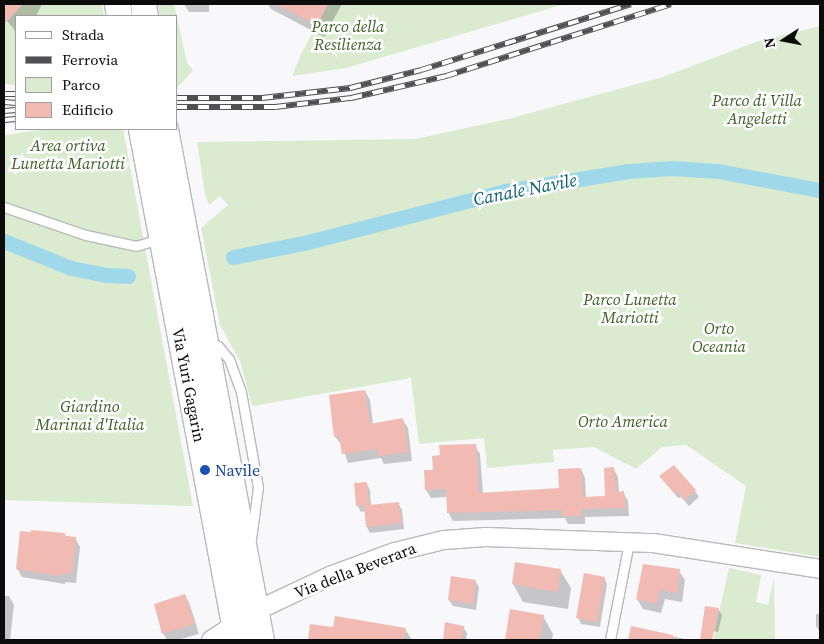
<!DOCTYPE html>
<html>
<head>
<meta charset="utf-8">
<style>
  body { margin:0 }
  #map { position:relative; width:824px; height:644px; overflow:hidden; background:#f8f8fa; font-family:"Source Serif 4",serif }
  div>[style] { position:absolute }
  .green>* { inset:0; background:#daebd0 }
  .shadow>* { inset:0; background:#0003 }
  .canal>* { height:15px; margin:-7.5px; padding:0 7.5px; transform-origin:7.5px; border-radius:7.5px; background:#9fd9e9 }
  .building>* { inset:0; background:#f1bbb3 }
  .roads { filter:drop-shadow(1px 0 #b9b9ba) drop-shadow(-1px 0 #b9b9ba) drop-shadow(0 1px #b9b9ba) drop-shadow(0 -1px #b9b9ba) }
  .service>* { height:9px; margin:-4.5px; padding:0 4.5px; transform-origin:4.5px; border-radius:4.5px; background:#fff }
  .minor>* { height:18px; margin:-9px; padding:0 9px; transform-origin:9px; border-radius:9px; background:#fff }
  .secondary>* { height:25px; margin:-12.5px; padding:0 12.5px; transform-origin:12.5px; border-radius:12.5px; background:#fff }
  .rail>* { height:5.5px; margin-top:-2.75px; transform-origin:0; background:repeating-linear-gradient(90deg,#fff 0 11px,#505052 0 22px); box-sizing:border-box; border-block:1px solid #505052 }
  .dots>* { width:14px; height:14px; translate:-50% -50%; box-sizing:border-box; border:2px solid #fff; border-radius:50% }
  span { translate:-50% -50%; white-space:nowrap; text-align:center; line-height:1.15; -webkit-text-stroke:5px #fff; paint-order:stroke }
  .park-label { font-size:16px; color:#3d5e24; font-style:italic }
  .street-label { font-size:16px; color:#0c0c0d }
  .transit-label { font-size:16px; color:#164399 }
  .left { translate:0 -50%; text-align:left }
  .water-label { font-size:18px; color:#0a5c6d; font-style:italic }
  .frame { position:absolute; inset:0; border:5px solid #0c0c0d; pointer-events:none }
  .legend { position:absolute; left:15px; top:15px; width:162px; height:115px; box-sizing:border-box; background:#fff; border:1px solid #9e9e9e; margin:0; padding:6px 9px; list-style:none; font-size:15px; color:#0c0c0d }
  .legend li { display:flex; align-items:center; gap:10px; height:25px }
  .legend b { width:25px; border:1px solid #9e9e9e }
  .north { position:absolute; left:759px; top:15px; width:50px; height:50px; -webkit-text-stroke:4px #fff; paint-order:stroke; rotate:259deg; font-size:14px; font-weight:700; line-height:20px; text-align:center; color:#0c0c0d }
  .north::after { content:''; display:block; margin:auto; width:18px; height:22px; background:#0c0c0d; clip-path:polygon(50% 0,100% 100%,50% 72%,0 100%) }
</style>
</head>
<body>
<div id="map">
  <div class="green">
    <i style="clip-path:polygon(22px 4px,102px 4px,104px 16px,16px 16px,16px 85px,4px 84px,4px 13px,9px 19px)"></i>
    <i style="clip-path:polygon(158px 4px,174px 4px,187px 63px,193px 70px,176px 89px,176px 16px,160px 16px)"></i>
    <i style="clip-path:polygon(328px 4px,565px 4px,346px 68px,292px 76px,302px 52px)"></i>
    <i style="clip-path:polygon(820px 26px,820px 557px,735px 543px,746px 486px,686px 445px,662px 447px,636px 469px,594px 447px,553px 450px,554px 462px,487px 468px,484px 438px,419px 444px,411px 378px,252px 406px,240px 361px,220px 325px,201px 228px,228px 205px,220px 196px,209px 205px,205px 194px,197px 142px,415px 139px,512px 118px,663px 77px,756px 42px)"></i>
    <i style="clip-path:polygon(47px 129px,123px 129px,193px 506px,4px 500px,4px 135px)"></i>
    <i style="clip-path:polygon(729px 568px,761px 575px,756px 602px,768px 605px,774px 578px,775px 640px,713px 640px)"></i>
  </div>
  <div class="shadow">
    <i style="clip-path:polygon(4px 4px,42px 4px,36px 16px,16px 16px,16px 32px,4px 17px)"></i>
    <i style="clip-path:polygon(184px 4px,209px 4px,209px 12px,189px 12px)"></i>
    <i style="clip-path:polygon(268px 4px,342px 4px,324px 37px,271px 9px)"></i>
    <i style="clip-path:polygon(365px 391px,370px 400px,373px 425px,403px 420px,408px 428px,412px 461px,384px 464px,381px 458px,348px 463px,342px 445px,335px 437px,330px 396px)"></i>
    <i style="clip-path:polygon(475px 446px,480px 454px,483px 494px,561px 490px,581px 469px,585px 478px,586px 498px,606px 497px,613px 468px,618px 477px,619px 493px,623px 492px,628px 501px,629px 516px,585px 517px,585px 524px,568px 524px,565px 518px,453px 521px,448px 512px,447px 497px,431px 498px,426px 490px,434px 471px)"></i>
    <i style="clip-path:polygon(661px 477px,695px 491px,699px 497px,689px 506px,681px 497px,678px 498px)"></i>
    <i style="clip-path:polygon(366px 483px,370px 490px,371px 506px,398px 503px,402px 510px,404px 529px,370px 533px,367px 527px,366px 511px,361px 512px,357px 505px)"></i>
    <i style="clip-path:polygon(56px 533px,75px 538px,80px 547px,76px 583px,65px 582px,65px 584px,22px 577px,17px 568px)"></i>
    <i style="clip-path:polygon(560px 570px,571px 588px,568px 609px,523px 602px,513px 584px)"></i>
    <i style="clip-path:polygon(679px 571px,685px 580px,682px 602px,665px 599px,661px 613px,643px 609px,637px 599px)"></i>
    <i style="clip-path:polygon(604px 578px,607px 584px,600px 627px,581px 624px,578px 618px)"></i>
    <i style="clip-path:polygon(475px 581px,479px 587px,476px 610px,453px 606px,449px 600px)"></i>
    <i style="clip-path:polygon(185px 595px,190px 605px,199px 634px,177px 640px,167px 640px,163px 633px)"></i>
    <i style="clip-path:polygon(4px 596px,9px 596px,14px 605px,10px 640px,4px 640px)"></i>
    <i style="clip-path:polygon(718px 609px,722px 615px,718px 632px,707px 630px)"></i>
    <i style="clip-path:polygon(511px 610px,543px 616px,553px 634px,552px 640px,507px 640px)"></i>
    <i style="clip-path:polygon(816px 614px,820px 614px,820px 632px,816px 626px)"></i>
    <i style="clip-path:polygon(446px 624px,463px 627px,467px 633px,466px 640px,444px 640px)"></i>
    <i style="clip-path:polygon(311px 625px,334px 629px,405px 629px,412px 640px,309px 640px)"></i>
    <i style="clip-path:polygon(632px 627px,689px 640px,630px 640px)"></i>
  </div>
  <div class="canal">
    <i style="left:4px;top:241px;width:72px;rotate:21.9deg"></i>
    <i style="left:71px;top:268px;width:37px;rotate:11deg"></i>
    <i style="left:107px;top:275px;width:21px;rotate:3deg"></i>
    <i style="left:233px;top:257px;width:72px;rotate:-11.2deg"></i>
    <i style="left:304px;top:243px;width:208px;rotate:-14.5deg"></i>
    <i style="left:505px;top:191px;width:125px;rotate:-9.2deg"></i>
    <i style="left:628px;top:171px;width:44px;rotate:-3.9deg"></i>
    <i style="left:672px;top:168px;width:46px;rotate:3.7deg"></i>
    <i style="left:718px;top:171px;width:104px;rotate:10.6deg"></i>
  </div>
  <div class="building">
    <i style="clip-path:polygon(4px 4px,23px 4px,4px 24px)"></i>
    <i style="clip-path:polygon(276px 4px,328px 4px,317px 25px)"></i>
    <i style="clip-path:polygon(365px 390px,370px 424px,403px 418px,408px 452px,378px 456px,377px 449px,342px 454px,339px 436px,334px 437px,329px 395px)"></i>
    <i style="clip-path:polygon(476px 444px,479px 493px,559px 488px,558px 469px,581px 468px,583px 497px,605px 496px,604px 468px,614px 467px,616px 492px,624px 491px,625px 508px,581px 509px,581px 516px,562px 516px,562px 510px,447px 513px,446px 489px,425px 490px,424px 470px,433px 470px,432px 456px,440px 455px,439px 445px)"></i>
    <i style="clip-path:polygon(674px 465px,696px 490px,685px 500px,677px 491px,674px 493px,659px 476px)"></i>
    <i style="clip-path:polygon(367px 482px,369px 505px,399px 502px,401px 523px,366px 527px,364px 505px,356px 506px,354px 483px)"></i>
    <i style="clip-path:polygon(31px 530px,65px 533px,65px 536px,76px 537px,72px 574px,61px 573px,60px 576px,16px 569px,20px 531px,31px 532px)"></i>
    <i style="clip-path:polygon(515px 562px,561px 569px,558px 592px,512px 584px)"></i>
    <i style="clip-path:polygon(643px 564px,680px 569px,677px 593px,660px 590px,656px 604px,636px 599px)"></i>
    <i style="clip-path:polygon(584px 573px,605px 577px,597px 622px,576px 618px)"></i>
    <i style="clip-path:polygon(451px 576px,476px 580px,473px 604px,448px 600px)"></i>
    <i style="clip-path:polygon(185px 594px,195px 624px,162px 634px,154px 604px)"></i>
    <i style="clip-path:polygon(705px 606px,719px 608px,712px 640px,700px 640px)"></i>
    <i style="clip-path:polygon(510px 609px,544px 615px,540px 640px,505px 640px)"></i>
    <i style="clip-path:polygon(335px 616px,406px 628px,404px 640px,308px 640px,310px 624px,333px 627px)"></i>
    <i style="clip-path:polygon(445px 622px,464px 626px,462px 640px,443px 640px)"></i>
    <i style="clip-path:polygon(631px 626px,673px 635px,673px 640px,628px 640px)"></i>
  </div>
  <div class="roads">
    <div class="service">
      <i style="left:4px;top:207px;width:87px;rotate:18.9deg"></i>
      <i style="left:86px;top:235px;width:51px;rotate:12.4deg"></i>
      <i style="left:136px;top:246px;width:24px;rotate:-17deg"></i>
      <i style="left:209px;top:341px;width:10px;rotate:29deg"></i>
      <i style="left:218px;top:346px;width:17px;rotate:50deg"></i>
      <i style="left:229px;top:359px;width:35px;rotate:70deg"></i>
      <i style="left:241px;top:392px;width:97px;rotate:79.9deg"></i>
      <i style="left:258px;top:487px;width:52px;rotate:97.7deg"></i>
      <i style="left:610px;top:640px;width:100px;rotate:-79deg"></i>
    </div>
    <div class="minor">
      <i style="left:211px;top:640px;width:54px;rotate:-32.8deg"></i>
      <i style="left:256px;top:611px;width:82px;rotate:-25.3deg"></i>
      <i style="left:330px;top:576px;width:69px;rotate:-20.3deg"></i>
      <i style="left:395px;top:552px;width:50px;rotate:-13.8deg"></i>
      <i style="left:444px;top:540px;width:42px;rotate:-4.1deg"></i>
      <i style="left:486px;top:537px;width:167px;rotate:2.1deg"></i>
      <i style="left:653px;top:543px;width:169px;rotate:8.8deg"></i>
    </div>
    <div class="secondary">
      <i style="left:117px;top:4px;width:12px;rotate:81deg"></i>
      <i style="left:143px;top:4px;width:12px;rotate:81deg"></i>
      <i style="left:141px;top:129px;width:520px;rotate:79.36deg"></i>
      <i style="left:165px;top:129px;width:520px;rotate:79.36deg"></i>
    </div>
  </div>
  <div class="rail">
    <i style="left:4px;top:94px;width:12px"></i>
    <i style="left:176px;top:98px;width:86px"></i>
    <i style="left:262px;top:98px;width:89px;rotate:-6.5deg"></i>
    <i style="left:350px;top:88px;width:73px;rotate:-14.2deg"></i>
    <i style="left:421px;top:70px;width:220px;rotate:-17.4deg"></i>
    <i style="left:4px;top:102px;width:12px;rotate:5deg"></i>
    <i style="left:176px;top:107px;width:99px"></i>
    <i style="left:275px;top:107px;width:77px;rotate:-6.8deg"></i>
    <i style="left:351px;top:98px;width:98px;rotate:-13deg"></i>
    <i style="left:446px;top:76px;width:236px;rotate:-17.7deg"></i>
    <i style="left:4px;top:111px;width:12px;rotate:-5deg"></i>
    <i style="left:4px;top:120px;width:12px;rotate:-5deg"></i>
  </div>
  <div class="dots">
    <i style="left:205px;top:470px;background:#1a4fb4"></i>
  </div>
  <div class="park-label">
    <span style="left:348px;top:35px">Parco della<br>Resilienza</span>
    <span style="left:757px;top:109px">Parco di Villa<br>Angeletti</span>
    <span style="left:68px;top:154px">Area ortiva<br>Lunetta Mariotti</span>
    <span style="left:630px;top:308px">Parco Lunetta<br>Mariotti</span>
    <span style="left:719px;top:337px">Orto<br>Oceania</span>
    <span style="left:90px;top:415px">Giardino<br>Marinai d'Italia</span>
    <span style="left:623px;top:421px">Orto America</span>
  </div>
  <div class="street-label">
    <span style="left:189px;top:385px;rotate:79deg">Via Yuri Gagarin</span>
    <span style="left:355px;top:570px;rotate:-21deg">Via della Beverara</span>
  </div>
  <div class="transit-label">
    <span class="left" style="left:215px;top:470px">Navile</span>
  </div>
  <div class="water-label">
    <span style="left:525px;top:190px;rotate:-11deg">Canale Navile</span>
  </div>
  <div class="frame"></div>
  <ul class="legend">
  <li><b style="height:6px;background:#fff"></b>Strada</li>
  <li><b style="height:6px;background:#505052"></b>Ferrovia</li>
  <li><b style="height:14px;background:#daebd0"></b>Parco</li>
  <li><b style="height:14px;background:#f1bbb3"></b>Edificio</li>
  </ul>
  <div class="north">N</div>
</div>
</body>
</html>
